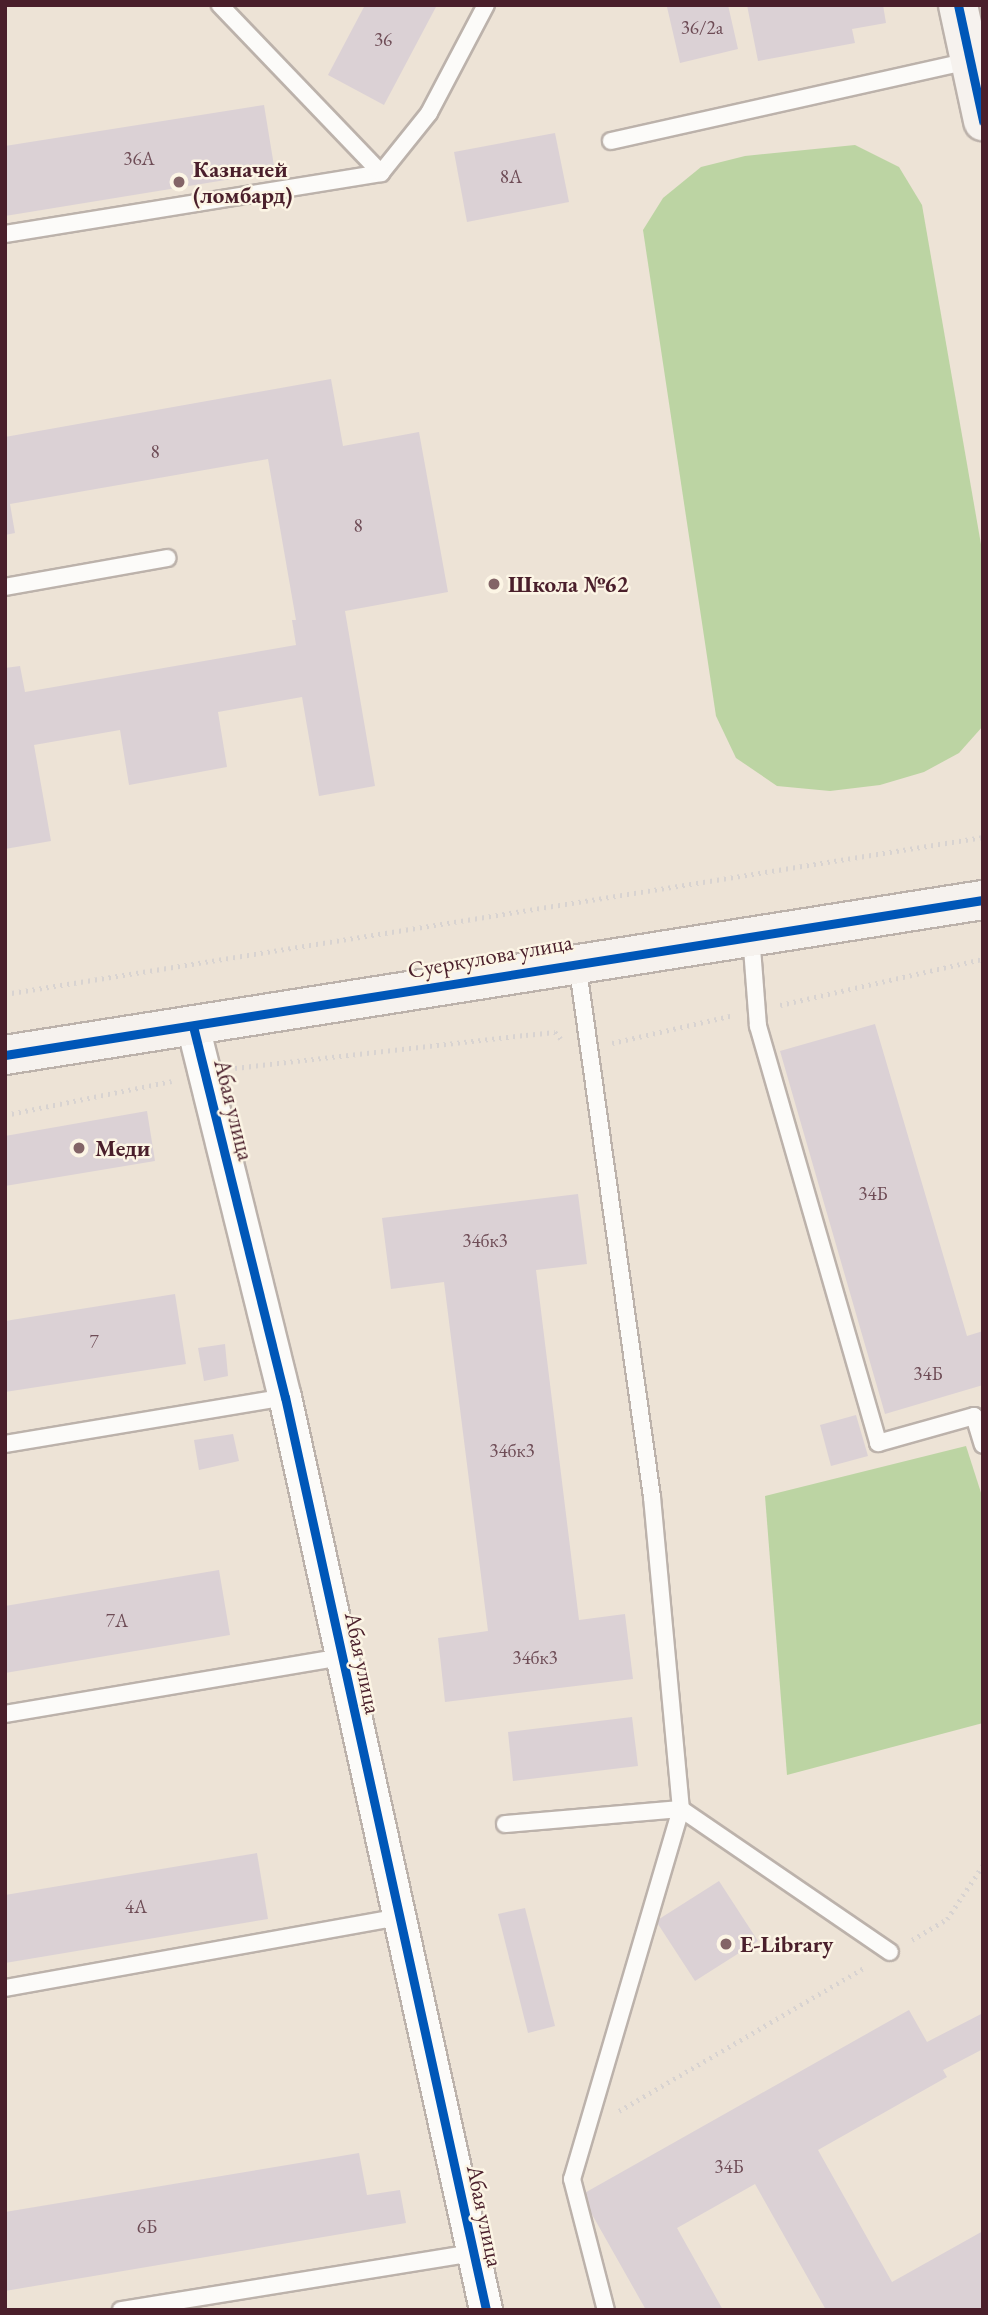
<!DOCTYPE html>
<html>
<head>
<meta charset="utf-8">
<style>
  body { margin:0 }
  #map { position:relative; width:988px; height:2315px; overflow:hidden; background:#ede3d6; font-family:"EB Garamond",serif }
  div>[style] { position:absolute }
  .green>* { inset:0; background:#bcd4a3 }
  .building>* { inset:0; background:#dbd1d5 }
  .path>* { height:4.5px; margin-top:-2.25px; transform-origin:0; background:repeating-linear-gradient(90deg,#d8d3d1 0 2px,transparent 0 7px) }
  .roads { filter:drop-shadow(2px 0 #bcb2ab) drop-shadow(-2px 0 #bcb2ab) drop-shadow(0 2px #bcb2ab) drop-shadow(0 -2px #bcb2ab) }
  .lane>* { height:16px; margin:-8px; padding:0 8px; transform-origin:8px; border-radius:8px; background:#fcfbf9 }
  .street>* { height:32px; margin:-16px; padding:0 16px; transform-origin:16px; border-radius:16px; background:#fcfbf9 }
  .secondary>* { height:38px; margin:-19px; padding:0 19px; transform-origin:19px; border-radius:19px; background:#f6f2ee }
  .cycleway>* { height:9px; margin:-4.5px; padding:0 4.5px; transform-origin:4.5px; border-radius:4.5px; background:#0057b8 }
  .dots>* { width:19px; height:19px; translate:-50% -50%; box-sizing:border-box; border:4px solid #fcf5e5; border-radius:50% }
  span { translate:-50% -50%; white-space:nowrap; text-align:center; line-height:1.15; -webkit-text-stroke:5px #fcf5e5; paint-order:stroke }
  .number-label { font-size:19px; color:#6e4c56 }
  .number-label span { -webkit-text-stroke-width:0 }
  .poi-label { font-size:23px; color:#4a1f2b; font-weight:700 }
  .left { translate:0 -50%; text-align:left }
  .street-label { font-size:23px; color:#4a1f2b }
  .frame { position:absolute; inset:0; border:7px solid #4a1f2b; pointer-events:none }
</style>
</head>
<body>
<div id="map">
  <div class="green">
    <i style="clip-path:polygon(855px 145px,899px 167px,922px 205px,983px 556px,983px 726px,959px 753px,924px 772px,880px 785px,830px 791px,777px 786px,736px 758px,716px 716px,643px 230px,663px 198px,701px 167px,745px 156px)"></i>
    <i style="clip-path:polygon(966px 1446px,983px 1499px,983px 1723px,787px 1775px,765px 1496px)"></i>
  </div>
  <div class="building">
    <i style="clip-path:polygon(365px 5px,437px 5px,384px 105px,328px 75px)"></i>
    <i style="clip-path:polygon(728px 5px,738px 49px,680px 63px,667px 7px)"></i>
    <i style="clip-path:polygon(747px 5px,883px 5px,886px 23px,852px 29px,855px 43px,758px 61px)"></i>
    <i style="clip-path:polygon(264px 105px,275px 172px,5px 216px,5px 146px)"></i>
    <i style="clip-path:polygon(555px 133px,569px 202px,467px 222px,454px 152px)"></i>
    <i style="clip-path:polygon(331px 379px,343px 446px,419px 432px,448px 592px,345px 611px,375px 786px,319px 796px,302px 697px,218px 712px,227px 767px,129px 785px,120px 730px,34px 745px,51px 841px,5px 849px,5px 668px,20px 666px,25px 692px,296px 645px,292px 620px,296px 620px,268px 459px,10px 504px,15px 533px,5px 535px,5px 437px)"></i>
    <i style="clip-path:polygon(875px 1024px,967px 1336px,983px 1331px,983px 1385px,885px 1414px,780px 1051px)"></i>
    <i style="clip-path:polygon(147px 1111px,155px 1161px,5px 1186px,5px 1136px)"></i>
    <i style="clip-path:polygon(578px 1194px,587px 1264px,536px 1270px,579px 1620px,625px 1614px,633px 1679px,445px 1702px,438px 1638px,488px 1631px,444px 1282px,391px 1289px,382px 1218px)"></i>
    <i style="clip-path:polygon(175px 1294px,186px 1364px,5px 1392px,5px 1321px)"></i>
    <i style="clip-path:polygon(225px 1344px,228px 1376px,204px 1381px,198px 1348px)"></i>
    <i style="clip-path:polygon(856px 1415px,868px 1456px,831px 1466px,820px 1425px)"></i>
    <i style="clip-path:polygon(233px 1434px,239px 1461px,199px 1470px,194px 1440px)"></i>
    <i style="clip-path:polygon(219px 1570px,230px 1635px,5px 1673px,5px 1606px)"></i>
    <i style="clip-path:polygon(632px 1717px,638px 1766px,513px 1781px,508px 1732px)"></i>
    <i style="clip-path:polygon(257px 1853px,268px 1919px,5px 1963px,5px 1895px)"></i>
    <i style="clip-path:polygon(719px 1881px,758px 1941px,695px 1981px,656px 1921px)"></i>
    <i style="clip-path:polygon(525px 1908px,555px 2026px,528px 2033px,498px 1914px)"></i>
    <i style="clip-path:polygon(909px 2010px,927px 2042px,983px 2013px,983px 2049px,943px 2070px,947px 2077px,818px 2150px,892px 2282px,983px 2231px,983px 2310px,826px 2310px,755px 2184px,677px 2228px,723px 2310px,646px 2310px,581px 2195px)"></i>
    <i style="clip-path:polygon(359px 2153px,367px 2195px,400px 2190px,406px 2223px,5px 2291px,5px 2212px)"></i>
  </div>
  <div class="path">
    <i style="left:5px;top:994px;width:991px;rotate:-9.12deg"></i>
    <i style="left:780px;top:1005px;width:208px;rotate:-12.8deg"></i>
    <i style="left:612px;top:1043px;width:125px;rotate:-12.9deg"></i>
    <i style="left:235px;top:1068px;width:293px;rotate:-6.5deg"></i>
    <i style="left:526px;top:1035px;width:29px;rotate:-6deg"></i>
    <i style="left:555px;top:1032px;width:9px;rotate:49deg"></i>
    <i style="left:5px;top:1115px;width:170px;rotate:-11.5deg"></i>
    <i style="left:912px;top:1940px;width:41px;rotate:-31deg"></i>
    <i style="left:947px;top:1919px;width:65px;rotate:-56.3deg"></i>
    <i style="left:619px;top:2111px;width:285px;rotate:-30.3deg"></i>
  </div>
  <div class="roads">
    <div class="lane">
      <i style="left:611px;top:141px;width:368px;rotate:-12.6deg"></i>
      <i style="left:381px;top:173px;width:77px;rotate:-51.3deg"></i>
      <i style="left:429px;top:113px;width:122px;rotate:-62.2deg"></i>
      <i style="left:5px;top:234px;width:381px;rotate:-9.2deg"></i>
      <i style="left:381px;top:173px;width:233px;rotate:-133.8deg"></i>
      <i style="left:5px;top:587px;width:165px;rotate:-10.1deg"></i>
      <i style="left:751px;top:935px;width:91px;rotate:85.6deg"></i>
      <i style="left:758px;top:1026px;width:434px;rotate:73.9deg"></i>
      <i style="left:878px;top:1443px;width:100px;rotate:-15.7deg"></i>
      <i style="left:974px;top:1416px;width:30px;rotate:73deg"></i>
      <i style="left:577px;top:962px;width:540px;rotate:82.02deg"></i>
      <i style="left:652px;top:1497px;width:313px;rotate:84.7deg"></i>
      <i style="left:681px;top:1809px;width:253px;rotate:34.4deg"></i>
      <i style="left:5px;top:1444px;width:284px;rotate:-9.5deg"></i>
      <i style="left:5px;top:1714px;width:342px;rotate:-9.6deg"></i>
      <i style="left:505px;top:1824px;width:177px;rotate:-4.9deg"></i>
      <i style="left:681px;top:1809px;width:386px;rotate:106.4deg"></i>
      <i style="left:572px;top:2179px;width:135px;rotate:75.5deg"></i>
      <i style="left:5px;top:1988px;width:400px;rotate:-10.2deg"></i>
      <i style="left:121px;top:2310px;width:358px;rotate:-9.2deg"></i>
    </div>
    <div class="street">
      <i style="left:193px;top:1026px;width:382px;rotate:76.1deg"></i>
      <i style="left:285px;top:1397px;width:935px;rotate:77.58deg"></i>
    </div>
    <div class="secondary">
      <i style="left:958px;top:5px;width:119px;rotate:77.8deg"></i>
      <i style="left:5px;top:1055px;width:990px;rotate:-9.01deg"></i>
    </div>
  </div>
  <div class="cycleway">
    <i style="left:958px;top:5px;width:119px;rotate:77.8deg"></i>
    <i style="left:193px;top:1026px;width:382px;rotate:76.1deg"></i>
    <i style="left:285px;top:1397px;width:935px;rotate:77.58deg"></i>
    <i style="left:5px;top:1055px;width:990px;rotate:-9.01deg"></i>
  </div>
  <div class="dots">
    <i style="left:179px;top:182px;background:#836467"></i>
    <i style="left:494px;top:584px;background:#836467"></i>
    <i style="left:79px;top:1148px;background:#836467"></i>
    <i style="left:726px;top:1944px;background:#836467"></i>
  </div>
  <div class="number-label">
    <span style="left:702px;top:28px">36/2а</span>
    <span style="left:383px;top:40px">36</span>
    <span style="left:139px;top:159px">36А</span>
    <span style="left:511px;top:177px">8А</span>
    <span style="left:155px;top:452px">8</span>
    <span style="left:358px;top:526px">8</span>
    <span style="left:873px;top:1194px">34Б</span>
    <span style="left:485px;top:1241px">34бк3</span>
    <span style="left:94px;top:1342px">7</span>
    <span style="left:928px;top:1374px">34Б</span>
    <span style="left:512px;top:1451px">34бк3</span>
    <span style="left:117px;top:1621px">7А</span>
    <span style="left:535px;top:1658px">34бк3</span>
    <span style="left:136px;top:1907px">4А</span>
    <span style="left:729px;top:2167px">34Б</span>
    <span style="left:147px;top:2227px">6Б</span>
  </div>
  <div class="poi-label">
    <span class="left" style="left:193px;top:182px">Казначей<br>(ломбард)</span>
    <span class="left" style="left:508px;top:584px">Школа №62</span>
    <span class="left" style="left:95px;top:1148px">Меди</span>
    <span class="left" style="left:740px;top:1944px">E-Library</span>
  </div>
  <div class="street-label">
    <span style="left:490px;top:956px;rotate:-10deg">Суеркулова улица</span>
    <span style="left:234px;top:1110px;rotate:76deg">Абая улица</span>
    <span style="left:363px;top:1663px;rotate:78deg">Абая улица</span>
    <span style="left:485px;top:2216px;rotate:78deg">Абая улица</span>
  </div>
  <div class="frame"></div>
</div>
</body>
</html>
